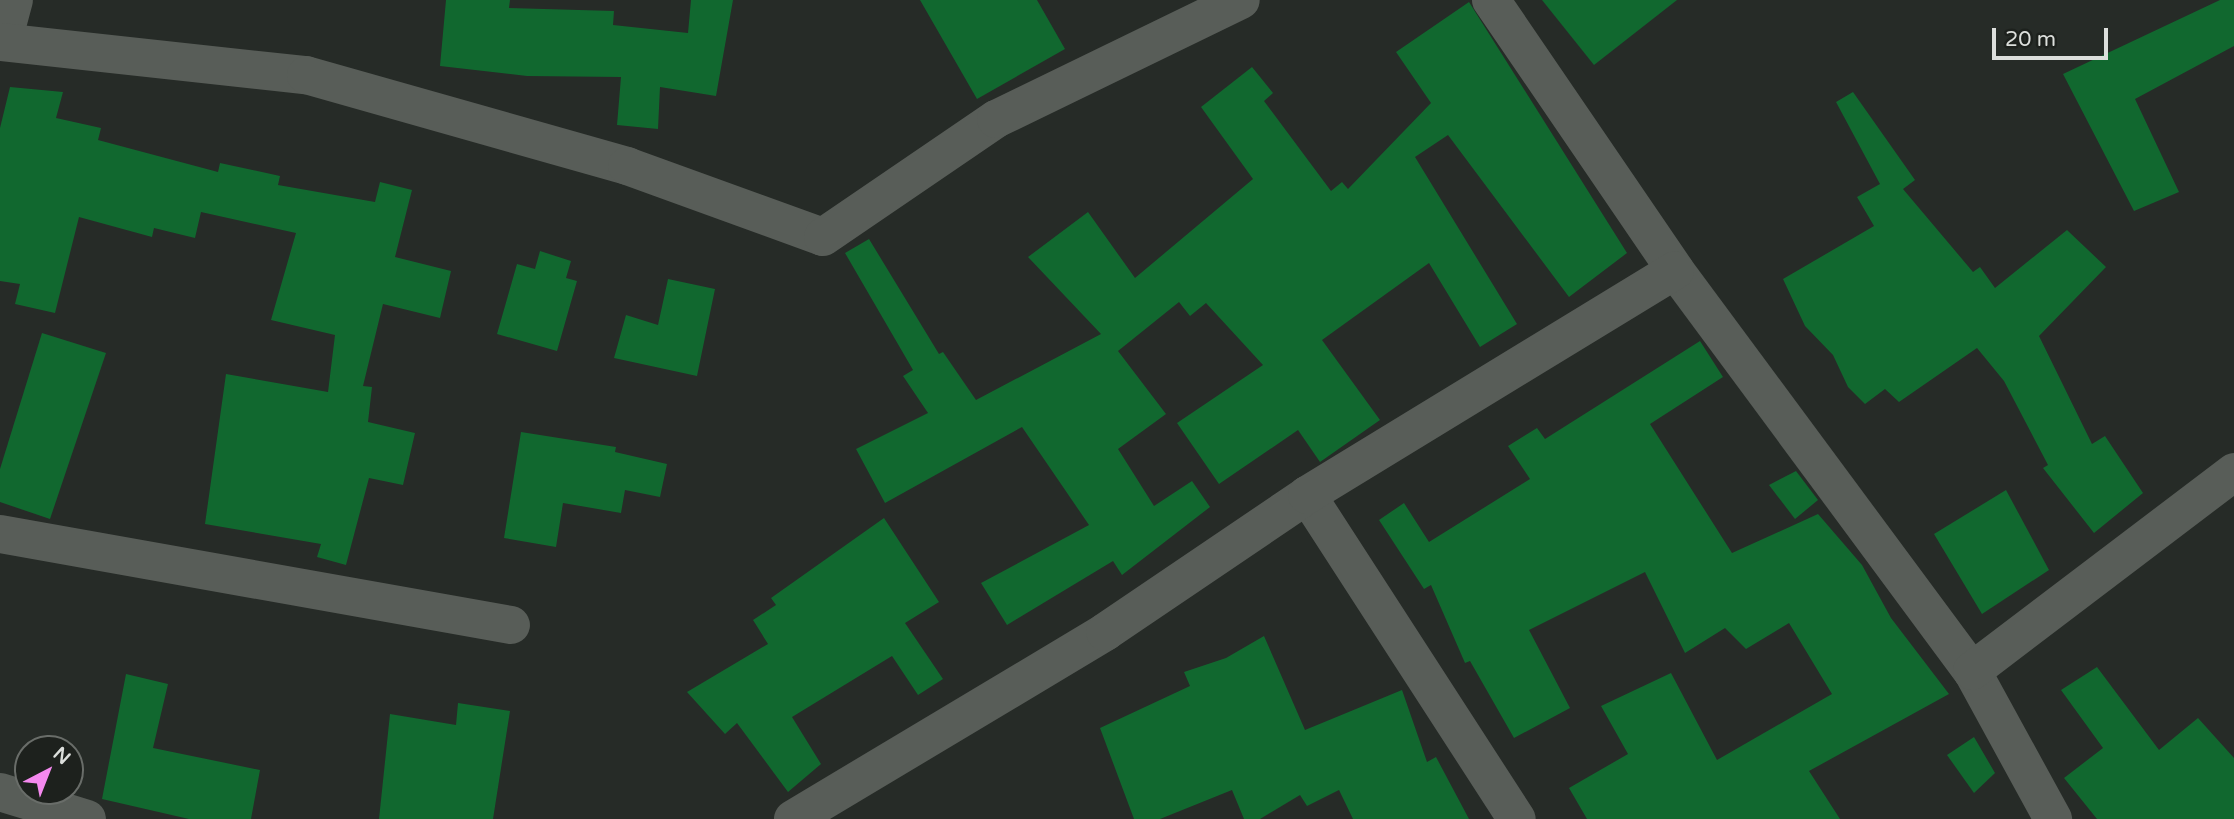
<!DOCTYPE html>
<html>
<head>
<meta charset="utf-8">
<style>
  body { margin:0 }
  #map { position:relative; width:2234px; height:819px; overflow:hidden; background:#262b27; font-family:"Varela Round",sans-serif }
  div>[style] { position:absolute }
  .building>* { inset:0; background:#11682f }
  .minor>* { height:38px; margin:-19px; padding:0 19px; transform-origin:19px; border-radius:19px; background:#585d58 }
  span { translate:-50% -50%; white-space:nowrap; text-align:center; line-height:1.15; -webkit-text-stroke:6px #1d211d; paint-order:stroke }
  .north { position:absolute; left:14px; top:735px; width:70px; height:70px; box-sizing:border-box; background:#1d211d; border:2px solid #696d69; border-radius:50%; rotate:42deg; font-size:19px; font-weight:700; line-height:28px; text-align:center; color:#dcdfdc }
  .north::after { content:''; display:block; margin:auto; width:24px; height:32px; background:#f589ef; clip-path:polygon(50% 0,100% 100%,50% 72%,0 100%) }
  .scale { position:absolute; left:1992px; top:28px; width:116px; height:32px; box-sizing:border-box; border:4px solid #dcdfdc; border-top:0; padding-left:9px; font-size:21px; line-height:24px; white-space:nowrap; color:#dcdfdc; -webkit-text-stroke:5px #1d211d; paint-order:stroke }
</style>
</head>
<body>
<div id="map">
  <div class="building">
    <i style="clip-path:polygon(446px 0,510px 0,509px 8px,614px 11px,613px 25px,688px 33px,691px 0,733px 0,716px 96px,660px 87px,658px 129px,617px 125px,621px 77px,527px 76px,440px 66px)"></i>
    <i style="clip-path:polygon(920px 0,1037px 0,1065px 49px,977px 99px)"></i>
    <i style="clip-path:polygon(1542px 0,1677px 0,1594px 65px)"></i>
    <i style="clip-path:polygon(2220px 0,2234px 0,2234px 46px,2135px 99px,2179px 192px,2134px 211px,2063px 74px)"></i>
    <i style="clip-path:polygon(1469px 2px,1627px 253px,1569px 297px,1448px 135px,1415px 157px,1517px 324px,1480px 347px,1429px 263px,1322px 340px,1380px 420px,1320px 462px,1298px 430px,1219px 484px,1177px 423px,1263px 365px,1206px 303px,1190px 316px,1179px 302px,1118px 351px,1166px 414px,1118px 449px,1154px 506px,1192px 481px,1210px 507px,1122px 575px,1113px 561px,1007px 625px,981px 583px,1089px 525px,1022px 427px,885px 503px,856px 449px,928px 413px,903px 376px,913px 370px,845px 253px,869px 239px,939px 354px,943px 352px,976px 400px,1101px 334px,1028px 257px,1088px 212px,1135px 278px,1253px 179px,1201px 107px,1252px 67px,1273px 93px,1264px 101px,1331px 191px,1342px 182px,1348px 189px,1431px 103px,1396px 52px)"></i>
    <i style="clip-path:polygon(10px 87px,63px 92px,56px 118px,101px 128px,98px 140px,218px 172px,220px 163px,280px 176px,278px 185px,375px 202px,380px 182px,412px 190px,395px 257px,451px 271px,440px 318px,383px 304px,363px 386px,372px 387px,368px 422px,415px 433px,403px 485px,369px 478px,346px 565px,317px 557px,321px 544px,205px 524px,226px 374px,328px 392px,335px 335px,271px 320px,296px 233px,201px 212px,195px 238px,154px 228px,152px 237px,79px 217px,55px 313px,15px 304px,20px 284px,0 281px,0 128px)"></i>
    <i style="clip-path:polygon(1853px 92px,1915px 180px,1903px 189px,1973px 272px,1980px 267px,1995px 288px,2067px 230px,2106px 267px,2039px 336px,2092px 444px,2105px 436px,2143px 493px,2094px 533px,2043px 468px,2048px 465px,2004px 381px,1977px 348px,1899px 402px,1885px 389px,1865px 404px,1848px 387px,1833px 355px,1805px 326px,1783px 279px,1874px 226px,1857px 197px,1880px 184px,1836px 102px)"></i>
    <i style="clip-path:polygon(540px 251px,571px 261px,566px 278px,577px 281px,557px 351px,497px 334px,517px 264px,535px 269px)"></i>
    <i style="clip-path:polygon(668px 279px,715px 289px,697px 376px,614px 358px,626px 315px,658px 325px)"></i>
    <i style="clip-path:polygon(42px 333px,106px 353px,50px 519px,0 502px,0 469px)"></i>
    <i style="clip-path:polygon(1700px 341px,1723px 377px,1650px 424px,1732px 553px,1818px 514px,1862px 565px,1891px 618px,1949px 694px,1809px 771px,1840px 819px,1587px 819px,1569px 788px,1628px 754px,1601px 706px,1671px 673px,1717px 760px,1832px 694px,1789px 623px,1746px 649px,1725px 628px,1685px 653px,1645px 572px,1529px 630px,1570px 708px,1514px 738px,1470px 661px,1465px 663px,1431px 585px,1424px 589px,1379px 520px,1404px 503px,1429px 542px,1530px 479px,1508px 446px,1537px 428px,1545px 439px)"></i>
    <i style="clip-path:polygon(521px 432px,616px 447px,615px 452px,667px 464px,660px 497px,625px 490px,621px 513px,563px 503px,556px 547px,504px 538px)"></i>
    <i style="clip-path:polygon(1796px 471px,1818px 500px,1795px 519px,1769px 485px)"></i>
    <i style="clip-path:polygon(2006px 490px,2049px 570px,1982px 614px,1934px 534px)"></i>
    <i style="clip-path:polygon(884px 518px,939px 602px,905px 623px,943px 679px,918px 695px,892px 656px,792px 717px,821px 764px,788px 792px,737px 723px,725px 734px,687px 692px,768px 644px,753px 620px,776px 605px,771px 598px)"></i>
    <i style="clip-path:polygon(1264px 636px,1305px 730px,1402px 690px,1427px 762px,1436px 757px,1469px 819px,1353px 819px,1339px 790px,1307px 806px,1300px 795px,1260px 819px,1244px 819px,1232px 790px,1160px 819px,1134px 819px,1100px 728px,1190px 686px,1184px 672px,1226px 658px)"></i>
    <i style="clip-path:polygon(2097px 667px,2159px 750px,2198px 718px,2234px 758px,2234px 819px,2097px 819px,2064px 778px,2103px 748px,2061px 690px)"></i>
    <i style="clip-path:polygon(126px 674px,168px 684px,153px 748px,260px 770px,251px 819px,189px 819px,102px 799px)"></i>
    <i style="clip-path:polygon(458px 703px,510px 711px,493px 819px,379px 819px,390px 714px,456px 725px)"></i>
    <i style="clip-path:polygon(1974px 737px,1995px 773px,1974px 793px,1947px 755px)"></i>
  </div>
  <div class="minor">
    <i style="left:1491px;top:0;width:327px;rotate:55.7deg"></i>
    <i style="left:1675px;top:270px;width:499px;rotate:53.5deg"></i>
    <i style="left:1972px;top:671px;width:169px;rotate:61.3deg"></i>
    <i style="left:3px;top:41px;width:42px;rotate:-75deg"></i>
    <i style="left:0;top:42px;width:308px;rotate:6.2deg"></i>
    <i style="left:306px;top:75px;width:334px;rotate:15.8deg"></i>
    <i style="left:627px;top:166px;width:208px;rotate:19.9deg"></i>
    <i style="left:823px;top:237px;width:209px;rotate:-34.3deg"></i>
    <i style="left:996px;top:119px;width:272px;rotate:-25.9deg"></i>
    <i style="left:1307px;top:495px;width:386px;rotate:57.1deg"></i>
    <i style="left:0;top:534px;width:519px;rotate:10.1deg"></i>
    <i style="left:1972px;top:671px;width:329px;rotate:-37.2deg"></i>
    <i style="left:0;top:792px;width:91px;rotate:17.2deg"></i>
    <i style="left:793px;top:819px;width:364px;rotate:-30.9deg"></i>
    <i style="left:1105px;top:632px;width:244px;rotate:-34.1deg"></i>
    <i style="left:1307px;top:495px;width:431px;rotate:-31.4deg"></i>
  </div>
  <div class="north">N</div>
  <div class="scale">20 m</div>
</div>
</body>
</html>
